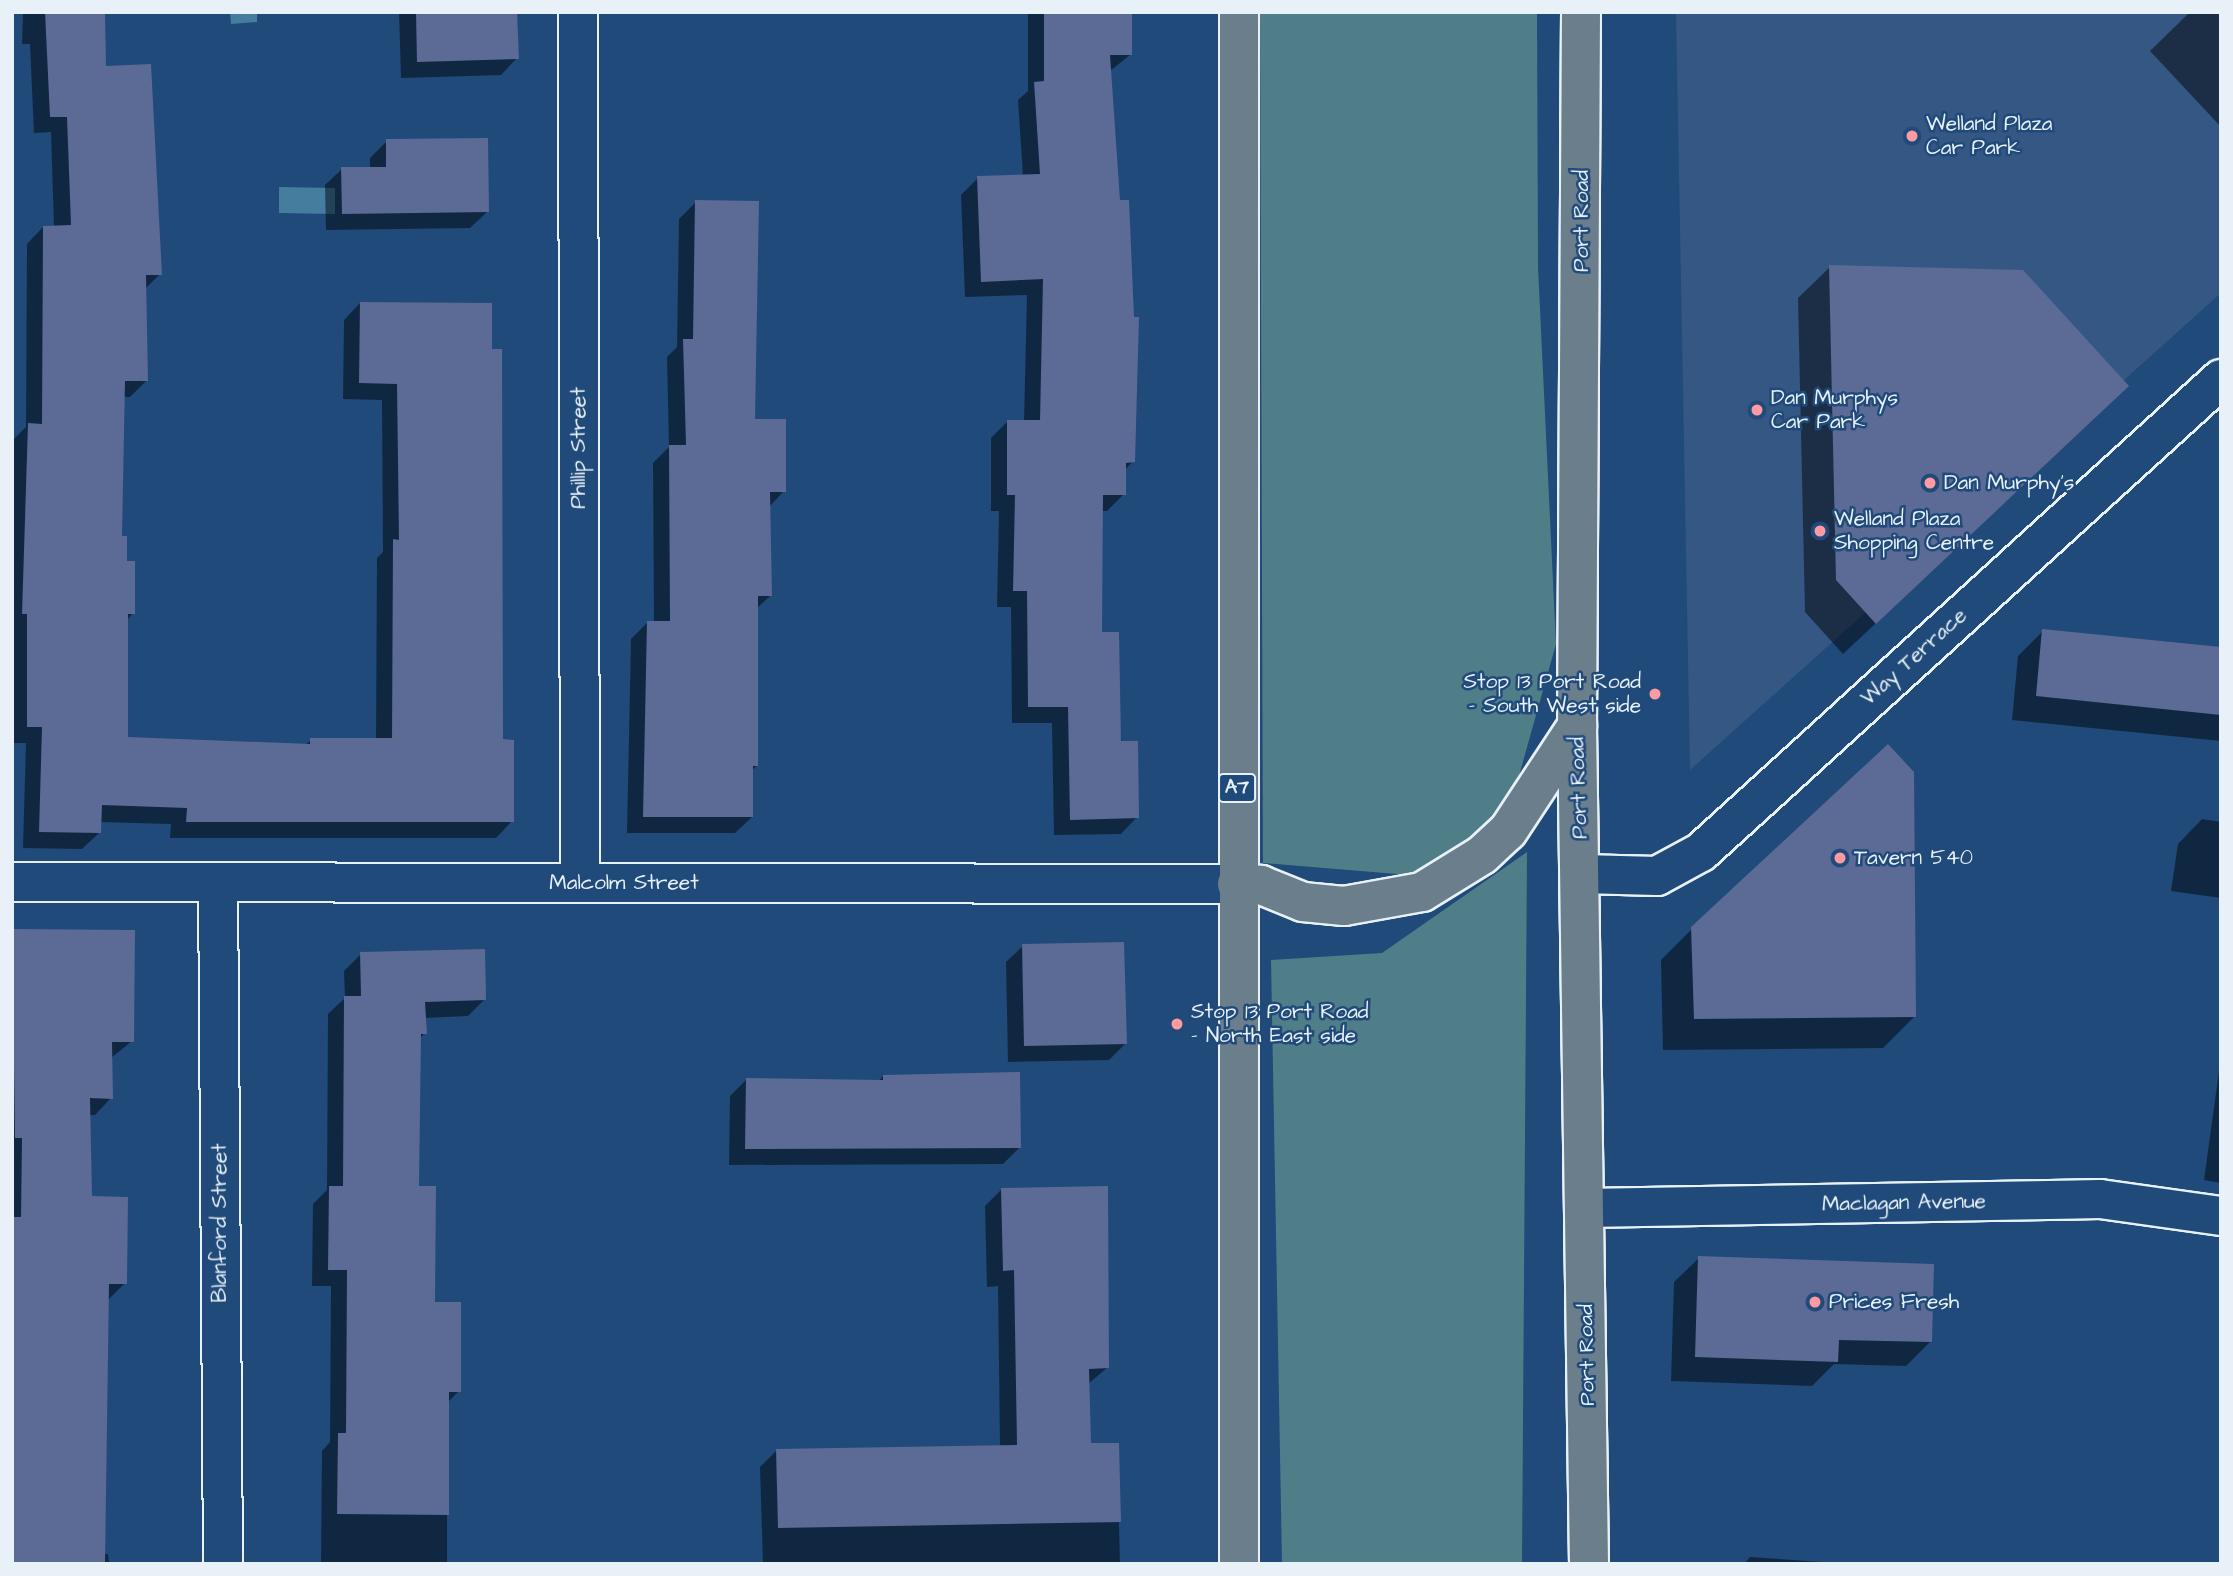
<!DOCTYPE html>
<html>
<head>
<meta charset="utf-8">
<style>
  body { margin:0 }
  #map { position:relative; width:2233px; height:1576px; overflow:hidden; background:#1f4a7a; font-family:"Architects Daughter",sans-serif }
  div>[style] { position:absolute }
  .built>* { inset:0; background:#355784 }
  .green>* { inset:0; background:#4f7e88 }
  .water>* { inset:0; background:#457d9f }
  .shadow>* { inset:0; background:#0007 }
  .building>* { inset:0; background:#5c6a96 }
  .roads { filter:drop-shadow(2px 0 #e8f1f8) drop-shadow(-2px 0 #e8f1f8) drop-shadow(0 2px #e8f1f8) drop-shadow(0 -2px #e8f1f8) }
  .minor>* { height:38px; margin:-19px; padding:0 19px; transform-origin:19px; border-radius:19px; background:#1f4a7a }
  .highway>* { height:38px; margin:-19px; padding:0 19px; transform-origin:19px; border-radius:19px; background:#6b7e8b }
  .dots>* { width:19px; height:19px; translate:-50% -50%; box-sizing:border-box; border:4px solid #1f4a7a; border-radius:50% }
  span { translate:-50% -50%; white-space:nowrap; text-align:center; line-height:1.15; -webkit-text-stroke:5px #1f4a7a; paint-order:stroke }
  .shield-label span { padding:2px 5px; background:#1f4a7a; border:2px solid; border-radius:5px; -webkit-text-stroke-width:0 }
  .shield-label { font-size:19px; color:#e8f1f8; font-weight:700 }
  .poi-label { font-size:21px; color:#e8f1f8 }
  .left { translate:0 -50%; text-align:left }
  .right { translate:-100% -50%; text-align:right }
  .street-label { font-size:21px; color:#e8f1f8 }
  .frame { position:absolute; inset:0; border:14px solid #e8f1f8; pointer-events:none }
</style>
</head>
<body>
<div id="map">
  <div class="built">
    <i style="clip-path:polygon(1676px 12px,2221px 12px,2221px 293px,1690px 770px)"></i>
  </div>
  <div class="green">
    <i style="clip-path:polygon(1260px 12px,1537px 12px,1538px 267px,1556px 644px,1510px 808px,1421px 876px,1263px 863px)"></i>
    <i style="clip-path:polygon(1527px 852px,1522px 1564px,1282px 1564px,1271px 960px,1382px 953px)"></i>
  </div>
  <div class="water">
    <i style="clip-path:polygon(230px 12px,257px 12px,257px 22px,231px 24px)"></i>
    <i style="clip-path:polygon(279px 187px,335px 188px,335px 214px,279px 213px)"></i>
  </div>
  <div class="shadow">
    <i style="clip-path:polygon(23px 12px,103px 12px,104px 67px,160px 274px,144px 290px,146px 381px,130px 397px,123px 397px,121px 537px,133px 613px,126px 621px,126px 739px,305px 745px,311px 740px,376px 740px,377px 558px,383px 552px,382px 400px,343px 399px,344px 320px,360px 303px,490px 350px,502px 741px,512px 821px,496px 838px,170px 838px,171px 824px,100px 822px,99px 833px,82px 849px,23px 848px,26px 743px,12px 743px,12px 441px,26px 427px,27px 244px,43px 227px,54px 227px,51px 132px,34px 133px,30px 44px,22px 44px)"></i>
    <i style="clip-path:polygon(399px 12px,516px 12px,517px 58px,501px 75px,401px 78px)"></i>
    <i style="clip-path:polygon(1028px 12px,1119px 12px,1130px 55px,1110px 71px,1133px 461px,1124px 471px,1124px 494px,1107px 511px,1102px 511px,1100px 634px,1137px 817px,1121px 834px,1054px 835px,1052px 723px,1012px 723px,1011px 607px,997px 607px,999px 511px,991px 511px,991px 438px,1007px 422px,1024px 422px,1027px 295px,965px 297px,961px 195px,978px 178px,1023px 176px,1018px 100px,1028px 91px)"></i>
    <i style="clip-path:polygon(2190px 12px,2221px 12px,2221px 127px,2150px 51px)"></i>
    <i style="clip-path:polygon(387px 141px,487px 212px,470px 228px,326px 230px,325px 185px,342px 169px,370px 168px,370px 158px)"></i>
    <i style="clip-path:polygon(696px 202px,754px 421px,784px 491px,769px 507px,771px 595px,756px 609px,757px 766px,751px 771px,752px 817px,735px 833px,627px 833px,631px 639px,647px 623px,654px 623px,653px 463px,669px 447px,667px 357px,677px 347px,679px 219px)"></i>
    <i style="clip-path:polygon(1830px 267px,2096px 417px,1843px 654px,1805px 612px,1798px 298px)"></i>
    <i style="clip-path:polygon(2043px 631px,2221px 649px,2221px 741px,2012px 720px,2018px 656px)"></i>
    <i style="clip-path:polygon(2202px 819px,2221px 822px,2221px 898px,2171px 891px,2178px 844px)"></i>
    <i style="clip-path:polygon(1693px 928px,1914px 1017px,1883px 1048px,1663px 1050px,1661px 960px)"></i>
    <i style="clip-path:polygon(12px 930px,132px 1041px,111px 1058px,111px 1098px,95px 1115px,89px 1115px,90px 1198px,125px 1283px,108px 1300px,104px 1554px,108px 1554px,109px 1564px,12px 1564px)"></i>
    <i style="clip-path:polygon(1023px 946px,1125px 1044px,1109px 1060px,1008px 1062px,1006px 962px)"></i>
    <i style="clip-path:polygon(361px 954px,485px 999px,468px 1016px,424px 1018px,425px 1033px,419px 1039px,417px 1188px,433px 1304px,459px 1391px,447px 1403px,447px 1564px,321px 1564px,322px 1451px,330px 1442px,331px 1286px,312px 1286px,313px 1204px,327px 1190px,328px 1014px,345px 998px,344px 971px)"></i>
    <i style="clip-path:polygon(2221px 1057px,2221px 1183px,2204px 1180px)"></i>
    <i style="clip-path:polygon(883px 1076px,1020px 1147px,1003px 1164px,729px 1165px,730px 1096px,747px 1079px,878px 1082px)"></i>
    <i style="clip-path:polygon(1002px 1189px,1107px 1368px,1088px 1384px,1090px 1445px,1117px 1445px,1120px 1564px,763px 1564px,760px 1467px,777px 1450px,1000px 1447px,998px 1286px,987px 1287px,985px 1206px)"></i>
    <i style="clip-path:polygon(1699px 1258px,1930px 1342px,1906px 1366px,1834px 1364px,1812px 1386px,1671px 1381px,1674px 1282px)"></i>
    <i style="clip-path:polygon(1750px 1557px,1853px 1564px,1744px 1564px)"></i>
  </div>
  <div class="building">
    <i style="clip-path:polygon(45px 12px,105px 12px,106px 66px,151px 64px,162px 275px,146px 275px,148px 381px,125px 381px,122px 536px,127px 536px,127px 561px,135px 561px,135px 614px,128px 614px,128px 737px,310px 744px,310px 738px,392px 738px,393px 539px,399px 540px,397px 384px,359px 383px,360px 302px,492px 303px,492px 349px,502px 349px,503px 739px,514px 740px,514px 822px,186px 822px,187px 808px,102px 805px,101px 833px,39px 832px,42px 727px,27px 727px,27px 614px,22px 614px,28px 423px,42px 424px,43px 226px,71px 225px,67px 117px,50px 117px)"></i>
    <i style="clip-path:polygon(416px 12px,517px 12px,519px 59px,417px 62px)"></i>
    <i style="clip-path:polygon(1044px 12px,1132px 12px,1132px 55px,1110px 55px,1120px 200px,1129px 200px,1134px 317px,1139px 317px,1135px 462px,1126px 463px,1126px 495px,1103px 495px,1102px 632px,1119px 632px,1121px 741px,1138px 741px,1139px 818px,1070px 820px,1068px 707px,1028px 707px,1027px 591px,1013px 591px,1015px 495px,1007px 495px,1007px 420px,1040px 420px,1043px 279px,981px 282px,977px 176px,1040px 174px,1034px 82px,1044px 81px)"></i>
    <i style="clip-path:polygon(488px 138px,489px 212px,342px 214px,341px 167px,386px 167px,386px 139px)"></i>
    <i style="clip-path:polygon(695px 200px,759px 201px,755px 419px,786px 419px,786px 492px,770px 492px,772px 596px,758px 596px,758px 766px,753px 766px,753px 817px,643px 817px,647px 621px,670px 621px,669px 445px,686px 445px,683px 339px,693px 339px)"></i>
    <i style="clip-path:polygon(1829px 265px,2023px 270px,2129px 386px,1876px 624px,1836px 580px)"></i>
    <i style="clip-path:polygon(2042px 629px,2221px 647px,2221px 715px,2036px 696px)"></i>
    <i style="clip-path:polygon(1888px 744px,1914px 772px,1916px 1017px,1694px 1019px,1691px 927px)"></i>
    <i style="clip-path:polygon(12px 929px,135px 930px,134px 1042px,112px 1042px,113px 1099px,90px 1098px,92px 1196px,128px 1197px,127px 1284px,109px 1284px,105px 1564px,12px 1564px,12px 1217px,21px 1217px,22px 1138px,15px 1138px)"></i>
    <i style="clip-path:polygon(1124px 942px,1127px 1044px,1024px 1046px,1022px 944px)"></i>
    <i style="clip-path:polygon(485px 949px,486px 1000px,425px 1002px,427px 1034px,421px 1034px,419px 1186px,436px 1186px,435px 1302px,461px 1302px,461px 1392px,449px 1392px,449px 1515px,337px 1514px,338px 1433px,346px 1433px,347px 1270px,328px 1270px,329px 1186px,343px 1186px,344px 996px,361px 996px,360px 952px)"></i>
    <i style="clip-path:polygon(1020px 1072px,1021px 1148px,745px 1149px,746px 1078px,883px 1080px,883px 1075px)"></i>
    <i style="clip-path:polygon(1108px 1186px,1109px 1368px,1089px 1369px,1091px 1443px,1119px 1443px,1121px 1522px,778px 1528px,776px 1449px,1017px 1445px,1014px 1270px,1003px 1271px,1001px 1188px)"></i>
    <i style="clip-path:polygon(1698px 1256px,1934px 1264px,1932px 1342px,1839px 1340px,1838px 1362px,1695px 1357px)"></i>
  </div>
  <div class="roads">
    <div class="minor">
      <i style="left:578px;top:12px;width:871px;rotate:89.87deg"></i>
      <i style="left:1582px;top:874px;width:75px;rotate:1.5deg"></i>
      <i style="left:1657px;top:876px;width:50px;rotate:-28.6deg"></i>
      <i style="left:1701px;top:852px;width:703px;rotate:-42.29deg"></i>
      <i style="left:12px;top:882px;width:1225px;rotate:0.09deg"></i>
      <i style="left:218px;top:882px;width:682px;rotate:89.58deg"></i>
      <i style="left:1585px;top:1208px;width:515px;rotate:-1deg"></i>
      <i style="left:2100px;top:1199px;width:122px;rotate:8deg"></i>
    </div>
    <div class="highway">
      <i style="left:1239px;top:12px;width:1552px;rotate:90deg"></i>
      <i style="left:1581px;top:12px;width:714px;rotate:90.32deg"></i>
      <i style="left:1577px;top:726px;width:838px;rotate:89.18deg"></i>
      <i style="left:1237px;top:884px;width:24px;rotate:2deg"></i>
      <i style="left:1261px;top:885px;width:45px;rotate:22deg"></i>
      <i style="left:1303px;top:902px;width:41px;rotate:5.6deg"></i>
      <i style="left:1344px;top:906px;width:79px;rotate:-10.2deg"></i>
      <i style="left:1422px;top:892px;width:70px;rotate:-31.7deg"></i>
      <i style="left:1482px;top:855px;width:35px;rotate:-43deg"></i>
      <i style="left:1508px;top:831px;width:126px;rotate:-56.7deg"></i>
    </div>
  </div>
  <div class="dots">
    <i style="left:1912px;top:136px;background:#ff9aa2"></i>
    <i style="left:1757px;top:410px;background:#ff9aa2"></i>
    <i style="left:1930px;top:483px;background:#ff9aa2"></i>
    <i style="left:1820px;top:531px;background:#ff9aa2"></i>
    <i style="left:1655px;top:694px;background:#ff9aa2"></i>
    <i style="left:1840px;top:858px;background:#ff9aa2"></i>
    <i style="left:1177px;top:1024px;background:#ff9aa2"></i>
    <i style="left:1815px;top:1302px;background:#ff9aa2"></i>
  </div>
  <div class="shield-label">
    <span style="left:1237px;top:788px">A7</span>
  </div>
  <div class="poi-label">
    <span class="left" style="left:1926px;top:136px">Welland Plaza<br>Car Park</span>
    <span class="left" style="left:1771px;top:410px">Dan Murphys<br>Car Park</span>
    <span class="left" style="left:1944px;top:483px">Dan Murphy's</span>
    <span class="left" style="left:1834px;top:531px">Welland Plaza<br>Shopping Centre</span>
    <span class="right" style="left:1641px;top:694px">Stop 13 Port Road<br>- South West side</span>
    <span class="left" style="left:1854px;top:858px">Tavern 540</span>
    <span class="left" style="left:1191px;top:1024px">Stop 13 Port Road<br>- North East side</span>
    <span class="left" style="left:1829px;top:1302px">Prices Fresh</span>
  </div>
  <div class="street-label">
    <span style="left:1582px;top:221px;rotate:-90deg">Port Road</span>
    <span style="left:579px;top:448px;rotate:-90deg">Phillip Street</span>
    <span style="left:1914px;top:657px;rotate:-42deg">Way Terrace</span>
    <span style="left:1579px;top:788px;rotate:-92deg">Port Road</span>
    <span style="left:624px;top:883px">Malcolm Street</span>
    <span style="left:1904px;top:1203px;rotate:-1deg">Maclagan Avenue</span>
    <span style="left:220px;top:1223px;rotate:-90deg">Blanford Street</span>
    <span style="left:1587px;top:1355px;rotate:-91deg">Port Road</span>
  </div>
  <div class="frame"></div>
</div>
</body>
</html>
